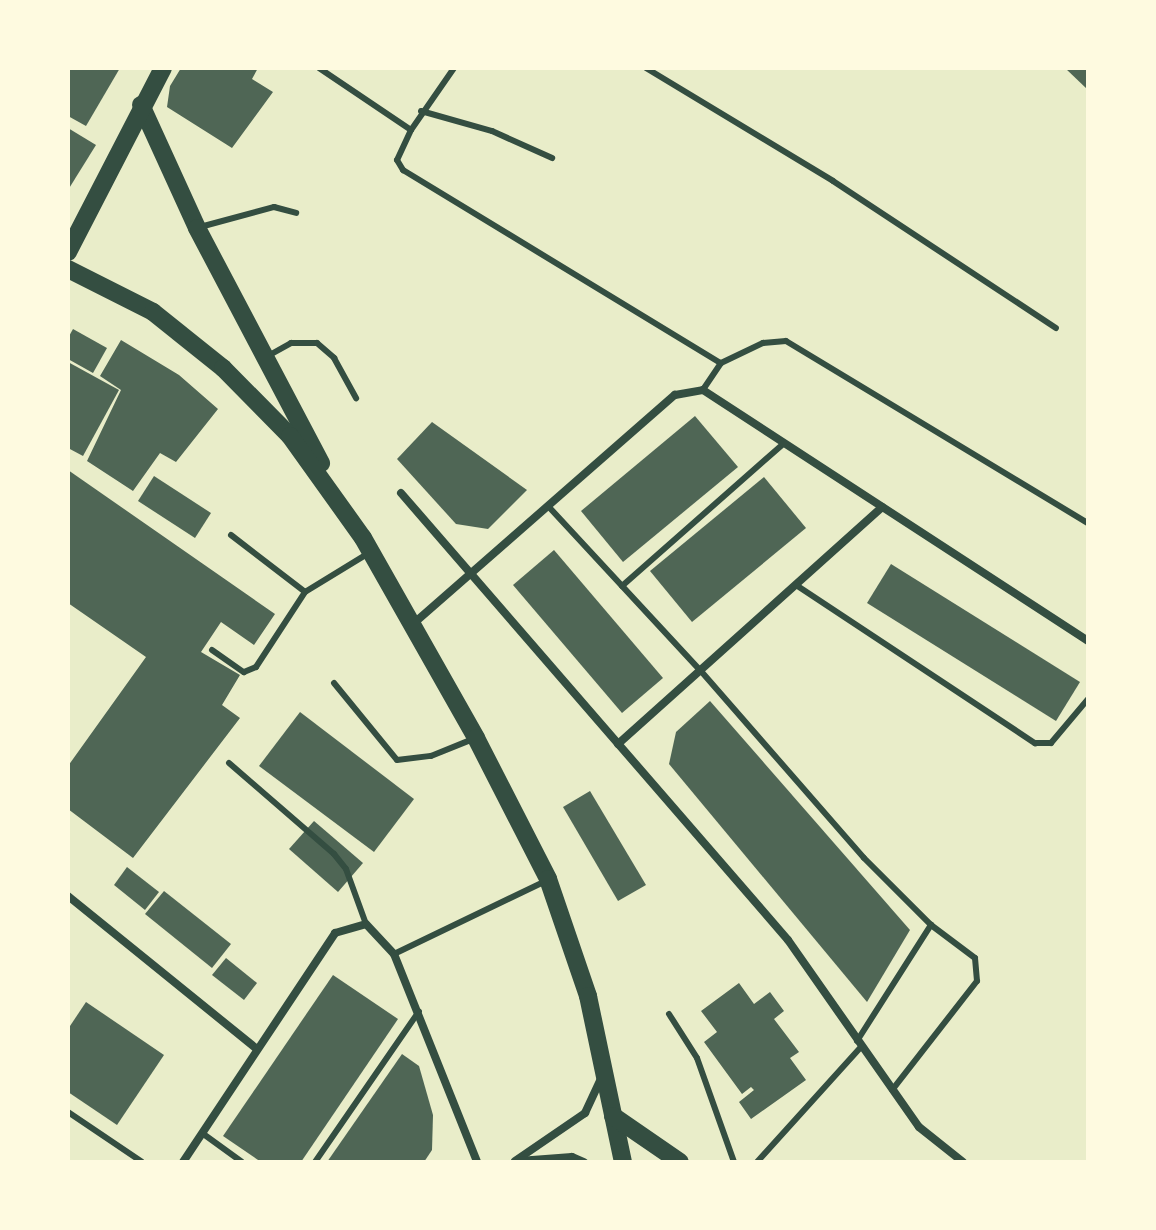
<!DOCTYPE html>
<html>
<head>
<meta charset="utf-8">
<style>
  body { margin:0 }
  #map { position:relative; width:1156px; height:1230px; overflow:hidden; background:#e9edc9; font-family:"Asap Condensed",sans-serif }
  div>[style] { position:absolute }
  .building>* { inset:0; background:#4f6655 }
  .service>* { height:6px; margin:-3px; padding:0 3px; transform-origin:3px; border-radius:3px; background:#344e41 }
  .minor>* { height:8px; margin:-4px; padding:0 4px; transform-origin:4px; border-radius:4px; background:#344e41 }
  .primary>* { height:18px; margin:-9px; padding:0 9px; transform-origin:9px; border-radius:9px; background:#344e41 }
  span { translate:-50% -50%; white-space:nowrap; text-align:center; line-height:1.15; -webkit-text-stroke:8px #fefae0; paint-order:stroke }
  .frame { position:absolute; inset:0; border:70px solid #fefae0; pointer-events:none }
</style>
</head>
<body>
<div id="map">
  <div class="building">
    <i style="clip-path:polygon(68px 68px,120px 68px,86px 126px,68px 116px)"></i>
    <i style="clip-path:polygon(181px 68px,258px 68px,252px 79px,273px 92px,232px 148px,167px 107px,170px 86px)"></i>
    <i style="clip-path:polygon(1065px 68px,1088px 68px,1088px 90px)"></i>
    <i style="clip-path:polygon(68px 128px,96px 145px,68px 190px)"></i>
    <i style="clip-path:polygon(73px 329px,107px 348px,93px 373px,68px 359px,68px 338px)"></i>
    <i style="clip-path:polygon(121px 340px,179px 375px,218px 409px,176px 462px,160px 453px,133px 491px,87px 461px,121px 390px,100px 376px)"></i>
    <i style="clip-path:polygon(68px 362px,119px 390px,83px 456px,68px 448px)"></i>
    <i style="clip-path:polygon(695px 416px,738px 467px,623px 562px,581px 511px)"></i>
    <i style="clip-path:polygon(432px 422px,527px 490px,488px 529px,456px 524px,397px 459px)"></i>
    <i style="clip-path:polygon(68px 470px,275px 614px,254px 645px,221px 622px,201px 652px,240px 675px,222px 705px,240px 718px,133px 858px,68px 809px,68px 766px,146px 657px,68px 603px)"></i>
    <i style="clip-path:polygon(154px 476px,211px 513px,195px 538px,138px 501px)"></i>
    <i style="clip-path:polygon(764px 477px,806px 528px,692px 622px,650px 571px)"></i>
    <i style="clip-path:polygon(554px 550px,663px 678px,622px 713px,513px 585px)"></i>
    <i style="clip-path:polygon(891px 564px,1080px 682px,1056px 721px,867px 603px)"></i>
    <i style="clip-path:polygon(710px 701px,910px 930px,867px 1002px,669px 764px,676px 732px)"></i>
    <i style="clip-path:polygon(300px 712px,414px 799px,374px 852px,259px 766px)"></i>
    <i style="clip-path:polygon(590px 791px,646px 885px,618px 901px,563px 807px)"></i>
    <i style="clip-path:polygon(314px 821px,363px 863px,338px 892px,289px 849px)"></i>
    <i style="clip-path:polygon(127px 867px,159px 892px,145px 910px,114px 885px)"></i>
    <i style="clip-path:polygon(164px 891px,231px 944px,212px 968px,145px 914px)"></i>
    <i style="clip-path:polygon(226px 958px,257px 983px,244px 1000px,212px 975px)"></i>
    <i style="clip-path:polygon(333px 975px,398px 1019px,301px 1162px,261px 1162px,223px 1136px)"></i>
    <i style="clip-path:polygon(739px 983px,754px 1004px,770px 992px,784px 1011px,774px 1019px,799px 1052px,790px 1058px,806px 1080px,751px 1119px,739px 1102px,754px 1090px,751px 1087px,742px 1094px,704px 1042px,717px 1032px,701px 1011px)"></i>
    <i style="clip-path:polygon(86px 1002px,164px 1055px,117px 1125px,68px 1092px,68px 1029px)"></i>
    <i style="clip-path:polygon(402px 1054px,419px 1066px,433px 1115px,432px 1150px,424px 1162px,327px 1162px)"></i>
  </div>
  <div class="service">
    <i style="left:319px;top:68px;width:111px;rotate:34deg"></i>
    <i style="left:454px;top:68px;width:75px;rotate:124.7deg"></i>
    <i style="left:411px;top:130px;width:33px;rotate:115deg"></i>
    <i style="left:397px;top:160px;width:12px;rotate:59deg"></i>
    <i style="left:403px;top:170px;width:372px;rotate:31.3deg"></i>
    <i style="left:721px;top:363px;width:32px;rotate:124deg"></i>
    <i style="left:646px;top:68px;width:218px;rotate:31.1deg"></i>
    <i style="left:833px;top:181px;width:267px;rotate:33.4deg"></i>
    <i style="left:421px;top:111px;width:74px;rotate:15.7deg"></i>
    <i style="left:492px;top:131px;width:66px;rotate:24.2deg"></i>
    <i style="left:200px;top:227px;width:77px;rotate:-15.1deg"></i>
    <i style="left:274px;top:207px;width:23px;rotate:15deg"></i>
    <i style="left:266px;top:357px;width:29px;rotate:-29deg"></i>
    <i style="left:291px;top:343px;width:26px"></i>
    <i style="left:317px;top:343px;width:23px;rotate:41deg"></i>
    <i style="left:334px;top:358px;width:46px;rotate:61.2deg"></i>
    <i style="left:721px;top:363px;width:47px;rotate:-25.5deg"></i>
    <i style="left:763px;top:343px;width:23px;rotate:-5deg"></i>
    <i style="left:786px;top:341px;width:353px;rotate:31.1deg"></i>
    <i style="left:548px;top:506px;width:224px;rotate:47.2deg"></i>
    <i style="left:700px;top:670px;width:249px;rotate:48.9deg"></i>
    <i style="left:864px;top:858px;width:95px;rotate:45deg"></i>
    <i style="left:931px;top:925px;width:55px;rotate:36.9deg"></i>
    <i style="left:975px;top:958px;width:23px;rotate:85deg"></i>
    <i style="left:977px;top:981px;width:138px;rotate:127.9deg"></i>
    <i style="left:231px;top:535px;width:93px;rotate:37.6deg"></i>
    <i style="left:796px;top:585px;width:287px;rotate:33.5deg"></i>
    <i style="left:1035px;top:743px;width:16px"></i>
    <i style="left:1051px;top:743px;width:57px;rotate:-49.9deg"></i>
    <i style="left:622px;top:586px;width:216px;rotate:-41.4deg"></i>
    <i style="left:212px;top:650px;width:39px;rotate:35deg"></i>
    <i style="left:244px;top:672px;width:13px;rotate:-23deg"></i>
    <i style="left:256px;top:667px;width:90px;rotate:-56.8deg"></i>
    <i style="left:305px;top:592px;width:75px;rotate:-31.4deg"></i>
    <i style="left:334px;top:683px;width:99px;rotate:50.7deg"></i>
    <i style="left:397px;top:760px;width:34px;rotate:-7deg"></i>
    <i style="left:431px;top:756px;width:45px;rotate:-22deg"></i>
    <i style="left:229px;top:763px;width:139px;rotate:40.9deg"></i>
    <i style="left:334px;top:854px;width:19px;rotate:51deg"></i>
    <i style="left:346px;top:869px;width:59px;rotate:70deg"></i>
    <i style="left:394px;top:954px;width:169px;rotate:-25.7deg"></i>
    <i style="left:669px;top:1014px;width:52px;rotate:57.5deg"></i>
    <i style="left:697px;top:1058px;width:110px;rotate:70.4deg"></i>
    <i style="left:857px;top:1041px;width:138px;rotate:-57.5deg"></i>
    <i style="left:68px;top:1112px;width:89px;rotate:34deg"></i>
    <i style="left:202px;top:1133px;width:49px;rotate:35.9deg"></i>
    <i style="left:315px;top:1162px;width:183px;rotate:-55.4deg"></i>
    <i style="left:757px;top:1162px;width:155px;rotate:-47.9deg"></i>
  </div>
  <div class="minor">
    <i style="left:401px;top:493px;width:591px;rotate:49.11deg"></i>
    <i style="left:788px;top:940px;width:228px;rotate:55deg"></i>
    <i style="left:919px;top:1127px;width:56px;rotate:38.5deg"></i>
    <i style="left:413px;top:624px;width:348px;rotate:-41.2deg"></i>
    <i style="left:675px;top:395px;width:28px;rotate:-10deg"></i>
    <i style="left:703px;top:390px;width:460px;rotate:33.1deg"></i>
    <i style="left:618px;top:744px;width:355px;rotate:-41.9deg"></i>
    <i style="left:68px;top:896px;width:242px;rotate:39deg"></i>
    <i style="left:515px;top:1161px;width:85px;rotate:-34.4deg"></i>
    <i style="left:585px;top:1113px;width:38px;rotate:-65deg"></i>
    <i style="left:519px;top:1161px;width:53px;rotate:-4.3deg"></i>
    <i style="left:572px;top:1157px;width:13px;rotate:23deg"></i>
    <i style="left:183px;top:1162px;width:275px;rotate:-56.4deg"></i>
    <i style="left:335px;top:933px;width:32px;rotate:-16deg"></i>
    <i style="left:366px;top:924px;width:41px;rotate:47deg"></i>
    <i style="left:394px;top:954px;width:224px;rotate:68.2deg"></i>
  </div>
  <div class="primary">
    <i style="left:141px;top:105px;width:135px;rotate:65.5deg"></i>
    <i style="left:197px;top:228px;width:266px;rotate:62.2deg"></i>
    <i style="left:68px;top:252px;width:207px;rotate:-62.7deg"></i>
    <i style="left:68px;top:269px;width:95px;rotate:26.8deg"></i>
    <i style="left:153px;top:312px;width:90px;rotate:38.7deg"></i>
    <i style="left:223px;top:368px;width:95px;rotate:45.4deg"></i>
    <i style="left:290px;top:436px;width:125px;rotate:54.4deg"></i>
    <i style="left:363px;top:538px;width:230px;rotate:60.5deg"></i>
    <i style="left:476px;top:738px;width:158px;rotate:62.9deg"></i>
    <i style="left:548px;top:879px;width:124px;rotate:71.1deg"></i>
    <i style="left:588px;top:996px;width:170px;rotate:78.1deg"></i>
    <i style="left:613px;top:1116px;width:81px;rotate:34.5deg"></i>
  </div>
  <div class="frame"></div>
</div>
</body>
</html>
